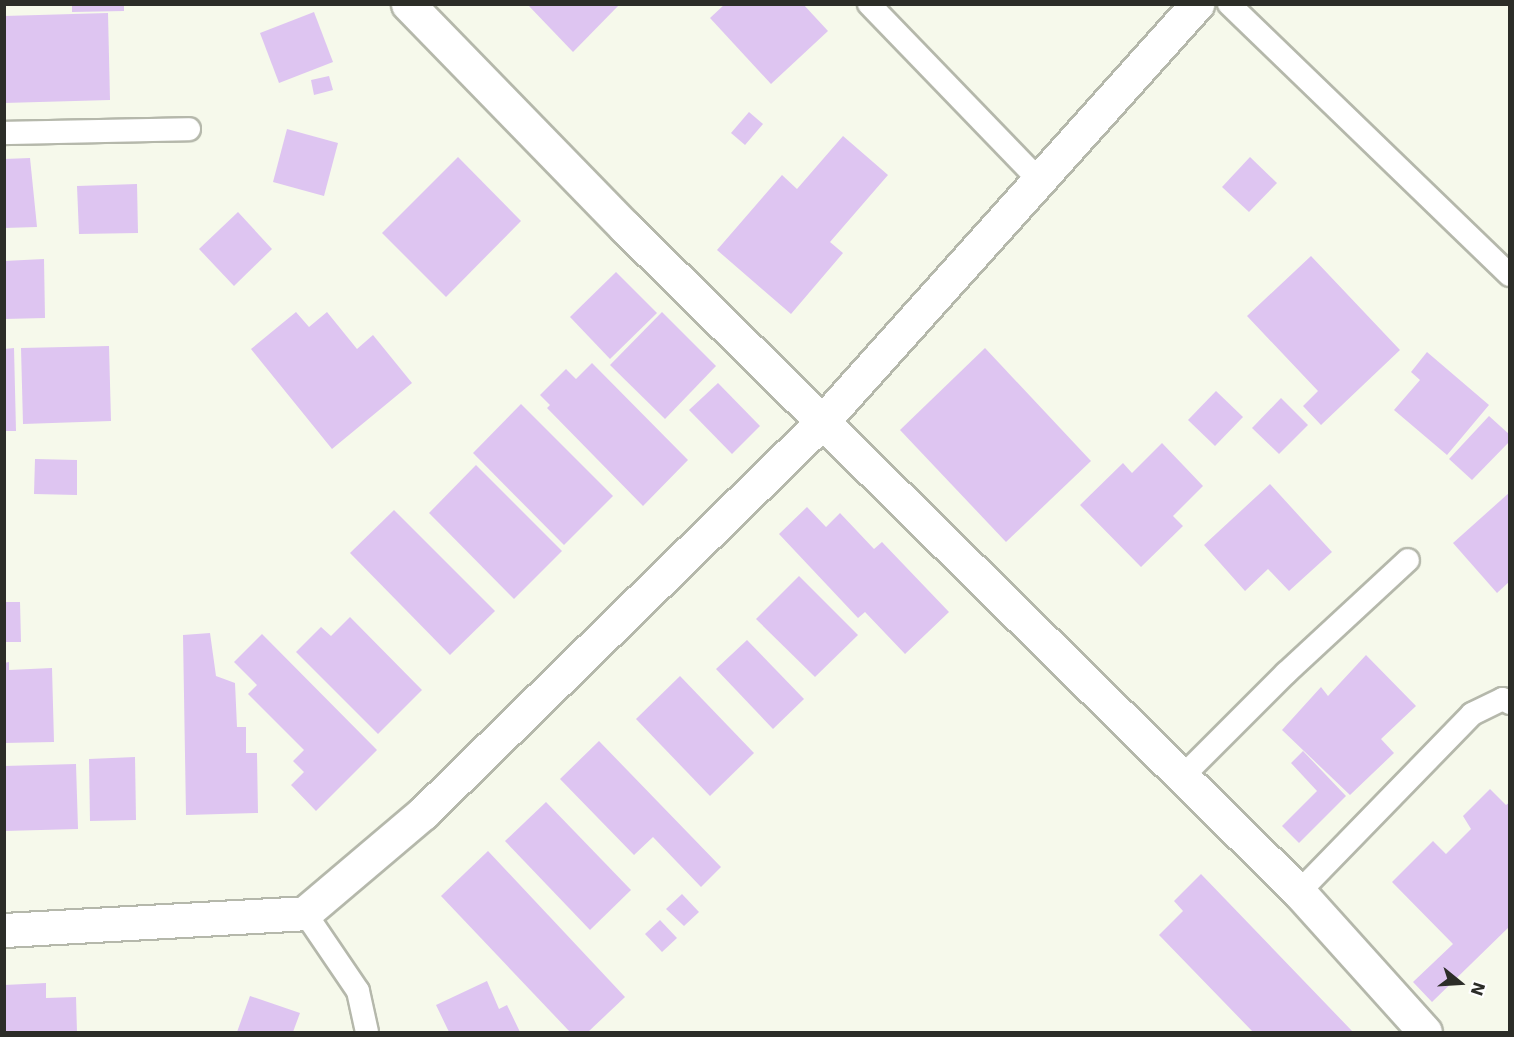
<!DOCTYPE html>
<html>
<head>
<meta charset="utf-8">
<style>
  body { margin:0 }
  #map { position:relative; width:1514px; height:1037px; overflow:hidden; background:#f6f9eb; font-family:"DejaVu Sans",sans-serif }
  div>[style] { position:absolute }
  .building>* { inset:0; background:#dec5f1 }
  .roads { filter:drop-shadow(2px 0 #b5b8ab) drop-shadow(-2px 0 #b5b8ab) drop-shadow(0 2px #b5b8ab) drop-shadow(0 -2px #b5b8ab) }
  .service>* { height:22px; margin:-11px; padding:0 11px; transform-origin:11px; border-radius:11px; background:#fff }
  .minor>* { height:33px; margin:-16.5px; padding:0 16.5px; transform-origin:16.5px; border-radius:16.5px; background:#fff }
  span { translate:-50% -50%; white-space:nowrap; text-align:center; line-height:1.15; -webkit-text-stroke:6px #fff; paint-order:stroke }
  .frame { position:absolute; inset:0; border:6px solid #2c2d28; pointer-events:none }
  .north { position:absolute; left:1430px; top:953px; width:60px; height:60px; -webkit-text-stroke:4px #fff; paint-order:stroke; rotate:108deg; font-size:16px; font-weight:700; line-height:24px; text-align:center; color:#2c2d28 }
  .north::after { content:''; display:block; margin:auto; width:21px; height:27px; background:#2c2d28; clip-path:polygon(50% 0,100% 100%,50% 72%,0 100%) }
</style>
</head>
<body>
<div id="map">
  <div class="building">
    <i style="clip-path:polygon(72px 4px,124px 4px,124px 11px,72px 12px)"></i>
    <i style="clip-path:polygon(527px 4px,620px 4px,573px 52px)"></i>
    <i style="clip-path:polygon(725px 4px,803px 4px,828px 31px,771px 84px,710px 18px)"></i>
    <i style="clip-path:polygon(314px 12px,333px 62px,279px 83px,260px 33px)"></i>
    <i style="clip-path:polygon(108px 13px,110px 100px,4px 103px,4px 16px)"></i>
    <i style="clip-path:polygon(329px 76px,333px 90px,314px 95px,311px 80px)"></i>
    <i style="clip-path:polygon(749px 112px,763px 124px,745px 145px,731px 133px)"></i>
    <i style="clip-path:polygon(287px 129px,338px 143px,324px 196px,273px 182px)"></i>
    <i style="clip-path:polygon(843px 136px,888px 175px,830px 242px,843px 253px,791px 314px,717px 250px,782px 175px,797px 189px)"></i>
    <i style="clip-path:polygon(458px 157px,521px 221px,446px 297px,382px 233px)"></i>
    <i style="clip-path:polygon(1250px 157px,1277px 183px,1249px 212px,1222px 187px)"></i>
    <i style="clip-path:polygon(30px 158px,37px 227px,4px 228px,4px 159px)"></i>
    <i style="clip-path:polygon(137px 184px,138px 233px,79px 234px,77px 186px)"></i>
    <i style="clip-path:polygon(238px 212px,272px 249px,234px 286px,199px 249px)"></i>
    <i style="clip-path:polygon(1311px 256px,1400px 350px,1321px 425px,1303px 406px,1318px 391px,1247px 316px)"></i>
    <i style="clip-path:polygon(44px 259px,45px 318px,4px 319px,4px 261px)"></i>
    <i style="clip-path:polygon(616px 272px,657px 313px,610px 359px,570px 317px)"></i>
    <i style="clip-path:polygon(296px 312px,309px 327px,327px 312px,357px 349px,373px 335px,412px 383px,332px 449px,251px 349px)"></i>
    <i style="clip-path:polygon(662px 312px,716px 366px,665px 419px,610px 365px)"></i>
    <i style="clip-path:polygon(109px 346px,111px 421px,23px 424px,21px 348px)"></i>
    <i style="clip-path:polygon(14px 348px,16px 431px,4px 431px,4px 349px)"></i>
    <i style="clip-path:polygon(985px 348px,1091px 461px,1006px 542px,900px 430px)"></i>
    <i style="clip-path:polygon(1427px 352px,1489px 405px,1447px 455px,1394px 410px,1420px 380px,1411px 372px)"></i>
    <i style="clip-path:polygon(592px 363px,688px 460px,643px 506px,547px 408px,550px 405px,540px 395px,566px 369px,576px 379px)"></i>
    <i style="clip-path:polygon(718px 383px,760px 426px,732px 454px,689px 410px)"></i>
    <i style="clip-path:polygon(1216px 391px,1243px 417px,1215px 446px,1188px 420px)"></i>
    <i style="clip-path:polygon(1281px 398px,1308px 425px,1279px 454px,1252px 428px)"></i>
    <i style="clip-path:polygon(521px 404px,613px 496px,564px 545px,473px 453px)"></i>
    <i style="clip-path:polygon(1489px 416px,1510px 435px,1510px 441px,1472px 480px,1449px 459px)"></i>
    <i style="clip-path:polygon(1162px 443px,1203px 486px,1173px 516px,1183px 526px,1141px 567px,1080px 505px,1123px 463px,1132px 473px)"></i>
    <i style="clip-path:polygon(35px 459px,77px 460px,77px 495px,34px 494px)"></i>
    <i style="clip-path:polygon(476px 465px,562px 551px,514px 599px,429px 513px)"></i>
    <i style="clip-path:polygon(1270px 484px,1332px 552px,1289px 591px,1268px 569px,1245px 591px,1204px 545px)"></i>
    <i style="clip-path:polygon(1510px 492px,1510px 581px,1497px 593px,1453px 543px)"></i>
    <i style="clip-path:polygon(807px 507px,826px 527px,840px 513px,874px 549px,882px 542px,949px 612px,905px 654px,865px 612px,858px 618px,779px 534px)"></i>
    <i style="clip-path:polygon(394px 510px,495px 611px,450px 655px,350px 553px)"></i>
    <i style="clip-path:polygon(799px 576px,858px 635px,815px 677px,756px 619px)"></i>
    <i style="clip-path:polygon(4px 602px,20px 602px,21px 642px,4px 642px)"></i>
    <i style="clip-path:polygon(350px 617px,422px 690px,378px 734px,296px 652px,321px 627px,331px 636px)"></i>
    <i style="clip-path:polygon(210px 633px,216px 676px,235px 683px,237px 727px,246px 727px,246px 753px,257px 753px,258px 813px,186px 815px,183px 635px)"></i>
    <i style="clip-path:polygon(262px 634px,377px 750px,316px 811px,291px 785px,304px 772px,293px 761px,304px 750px,248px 694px,257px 685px,234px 662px)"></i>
    <i style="clip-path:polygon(747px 640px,804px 699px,773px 729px,716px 669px)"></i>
    <i style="clip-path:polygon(1366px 655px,1416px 706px,1381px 739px,1394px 753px,1350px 795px,1282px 730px,1321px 687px,1328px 696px)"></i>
    <i style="clip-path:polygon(9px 662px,9px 670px,52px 668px,54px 742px,4px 743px,4px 663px)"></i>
    <i style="clip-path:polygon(680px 676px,754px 753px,710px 796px,636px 719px)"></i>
    <i style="clip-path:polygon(599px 741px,721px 867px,701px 887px,653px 837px,634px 855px,560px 779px)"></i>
    <i style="clip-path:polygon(1303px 751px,1346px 796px,1299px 843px,1282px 826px,1317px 791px,1291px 763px)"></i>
    <i style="clip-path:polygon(135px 757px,136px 820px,90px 821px,89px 759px)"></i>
    <i style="clip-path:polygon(76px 764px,78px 829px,4px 831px,4px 766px)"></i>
    <i style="clip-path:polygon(1490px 789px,1506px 805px,1510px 802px,1510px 926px,1432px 1002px,1413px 982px,1453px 944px,1392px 882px,1433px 841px,1446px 854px,1471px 829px,1463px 816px)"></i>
    <i style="clip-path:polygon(546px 802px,631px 890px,590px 930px,505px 841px)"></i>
    <i style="clip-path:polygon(488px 851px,625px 997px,588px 1032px,570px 1032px,441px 896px)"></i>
    <i style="clip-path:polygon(1201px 874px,1353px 1032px,1253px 1032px,1159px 935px,1183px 911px,1174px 901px)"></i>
    <i style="clip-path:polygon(682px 894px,699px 912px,684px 926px,666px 909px)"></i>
    <i style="clip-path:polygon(660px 920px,677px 938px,662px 952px,645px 934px)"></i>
    <i style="clip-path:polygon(487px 981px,499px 1009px,507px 1005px,520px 1032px,449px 1032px,436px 1005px)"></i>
    <i style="clip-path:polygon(46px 983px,46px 998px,76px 997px,77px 1032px,4px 1032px,4px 985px)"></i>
    <i style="clip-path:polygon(250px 996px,300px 1013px,293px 1032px,237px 1032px)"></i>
  </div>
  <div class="roads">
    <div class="service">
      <i style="left:869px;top:4px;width:245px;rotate:46deg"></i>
      <i style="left:1229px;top:4px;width:390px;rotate:44deg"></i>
      <i style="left:4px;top:133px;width:185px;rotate:-1.2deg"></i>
      <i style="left:1182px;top:777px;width:147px;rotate:-45deg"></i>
      <i style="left:1286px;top:673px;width:166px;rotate:-42.8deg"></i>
      <i style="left:1299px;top:892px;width:248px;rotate:-45.8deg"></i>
      <i style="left:1472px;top:714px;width:34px;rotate:-26deg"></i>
      <i style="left:1503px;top:699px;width:8px;rotate:30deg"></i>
      <i style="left:305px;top:913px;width:94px;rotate:55.8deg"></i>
      <i style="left:358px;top:991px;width:42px;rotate:77.6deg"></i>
    </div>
    <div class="minor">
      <i style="left:408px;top:4px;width:311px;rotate:45.8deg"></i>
      <i style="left:625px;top:227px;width:947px;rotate:44.61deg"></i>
      <i style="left:1299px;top:892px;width:188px;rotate:48deg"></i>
      <i style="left:4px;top:930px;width:301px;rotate:-3.2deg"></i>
      <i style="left:305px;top:913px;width:155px;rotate:-40.3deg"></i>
      <i style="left:423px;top:813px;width:559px;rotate:-44.42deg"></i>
      <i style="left:822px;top:422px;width:562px;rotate:-48.1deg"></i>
    </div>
  </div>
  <div class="frame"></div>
  <div class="north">N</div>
</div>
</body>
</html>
